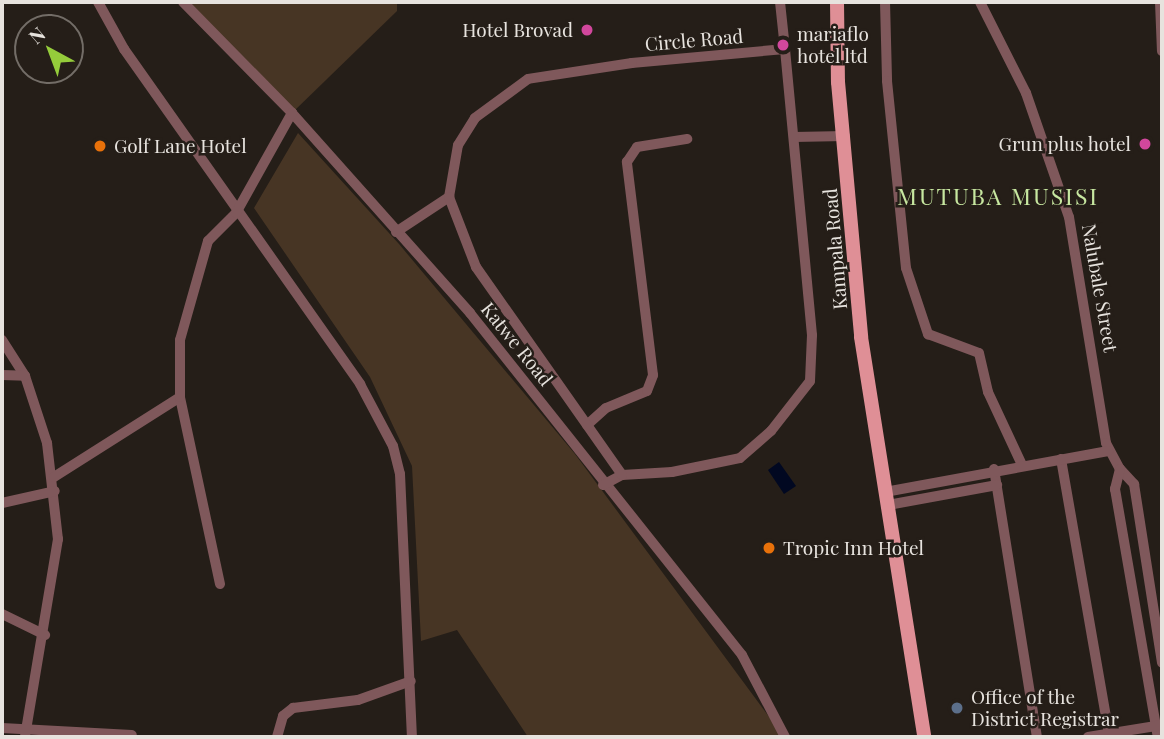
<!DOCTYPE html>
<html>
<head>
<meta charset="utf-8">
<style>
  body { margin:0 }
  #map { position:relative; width:1164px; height:739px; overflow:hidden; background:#251e18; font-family:"Playfair Display",serif }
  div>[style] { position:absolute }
  .green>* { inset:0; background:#473524 }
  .water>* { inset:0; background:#010821 }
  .minor>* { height:10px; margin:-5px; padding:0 5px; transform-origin:5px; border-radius:5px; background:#7f585b }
  .major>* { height:14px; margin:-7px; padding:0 7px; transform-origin:7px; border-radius:7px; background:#df8f96 }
  .dots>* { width:19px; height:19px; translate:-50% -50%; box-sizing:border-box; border:4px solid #251e18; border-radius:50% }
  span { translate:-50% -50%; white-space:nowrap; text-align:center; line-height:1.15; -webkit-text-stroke:5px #251e18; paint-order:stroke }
  .poi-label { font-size:19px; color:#e7e3de }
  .right { translate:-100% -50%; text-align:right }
  .left { translate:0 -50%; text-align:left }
  .street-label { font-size:19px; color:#e7e3de }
  .quarter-label { font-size:23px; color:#c7e7a0; letter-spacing:2px }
  .frame { position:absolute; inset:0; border:4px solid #e7e3de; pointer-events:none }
  .north { position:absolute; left:14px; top:14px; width:70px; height:70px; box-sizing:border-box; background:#251e18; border:2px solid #736d67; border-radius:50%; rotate:319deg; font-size:19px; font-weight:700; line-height:28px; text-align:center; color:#e7e3de }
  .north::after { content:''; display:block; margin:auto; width:24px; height:32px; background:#95cc3b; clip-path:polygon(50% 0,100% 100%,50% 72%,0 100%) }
</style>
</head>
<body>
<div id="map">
  <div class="green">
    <i style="clip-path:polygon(183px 2px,397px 2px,397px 11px,292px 113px)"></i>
    <i style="clip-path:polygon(298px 133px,399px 244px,575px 454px,784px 737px,528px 737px,457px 630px,421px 641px,412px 466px,370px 377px,254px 208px)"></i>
  </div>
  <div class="water">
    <i style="clip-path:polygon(779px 462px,796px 486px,784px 494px,768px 470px)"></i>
  </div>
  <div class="minor">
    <i style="left:98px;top:2px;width:54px;rotate:61deg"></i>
    <i style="left:124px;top:49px;width:410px;rotate:54.8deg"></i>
    <i style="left:360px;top:384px;width:70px;rotate:62deg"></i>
    <i style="left:393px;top:446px;width:29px;rotate:76deg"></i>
    <i style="left:400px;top:474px;width:263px;rotate:87.4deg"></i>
    <i style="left:183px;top:2px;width:156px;rotate:45.5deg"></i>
    <i style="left:292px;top:113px;width:268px;rotate:48.3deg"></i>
    <i style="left:470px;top:313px;width:437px;rotate:51.5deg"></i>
    <i style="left:742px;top:655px;width:93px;rotate:62.3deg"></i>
    <i style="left:780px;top:2px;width:47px;rotate:83.9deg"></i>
    <i style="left:885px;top:2px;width:79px;rotate:88.5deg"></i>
    <i style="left:887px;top:81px;width:188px;rotate:84.2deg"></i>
    <i style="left:906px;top:268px;width:70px;rotate:71.6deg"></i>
    <i style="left:928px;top:334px;width:54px;rotate:20.4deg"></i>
    <i style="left:979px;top:353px;width:40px;rotate:77deg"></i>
    <i style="left:988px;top:392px;width:81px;rotate:65deg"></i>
    <i style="left:980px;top:2px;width:102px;rotate:63.2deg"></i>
    <i style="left:1026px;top:93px;width:131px;rotate:70.9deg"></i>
    <i style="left:1069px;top:217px;width:229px;rotate:80.7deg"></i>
    <i style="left:1106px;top:443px;width:30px;rotate:62deg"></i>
    <i style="left:1120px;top:469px;width:21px;rotate:47deg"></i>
    <i style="left:1134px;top:484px;width:181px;rotate:81.1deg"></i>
    <i style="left:1160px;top:2px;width:49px;rotate:87.7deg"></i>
    <i style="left:794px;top:137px;width:51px;rotate:-1.1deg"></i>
    <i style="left:396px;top:232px;width:64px;rotate:-33.4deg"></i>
    <i style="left:2px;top:340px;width:43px;rotate:57.4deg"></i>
    <i style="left:25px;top:376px;width:71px;rotate:71.8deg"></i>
    <i style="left:47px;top:443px;width:97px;rotate:83.5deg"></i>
    <i style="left:58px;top:539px;width:201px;rotate:99.5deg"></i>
    <i style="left:2px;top:375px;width:23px;rotate:2deg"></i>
    <i style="left:587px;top:425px;width:25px;rotate:-42deg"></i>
    <i style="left:606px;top:408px;width:44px;rotate:-22.5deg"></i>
    <i style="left:647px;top:391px;width:17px;rotate:-69deg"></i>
    <i style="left:653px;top:375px;width:215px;rotate:-97deg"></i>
    <i style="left:627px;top:162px;width:18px;rotate:-56deg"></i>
    <i style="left:637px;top:147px;width:51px;rotate:-9.1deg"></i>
    <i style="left:1061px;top:459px;width:278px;rotate:80.1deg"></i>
    <i style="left:994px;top:469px;width:271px;rotate:80.9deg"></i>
    <i style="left:1120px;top:469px;width:21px;rotate:104deg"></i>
    <i style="left:1115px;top:489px;width:252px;rotate:80.2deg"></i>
    <i style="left:54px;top:477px;width:149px;rotate:-32.4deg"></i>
    <i style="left:603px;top:485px;width:21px;rotate:-28deg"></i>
    <i style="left:622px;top:475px;width:50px;rotate:-3.4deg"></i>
    <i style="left:672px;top:472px;width:69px;rotate:-11.6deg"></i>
    <i style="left:740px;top:458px;width:41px;rotate:-41.1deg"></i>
    <i style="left:771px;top:431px;width:63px;rotate:-52deg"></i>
    <i style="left:810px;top:381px;width:46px;rotate:-87.5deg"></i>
    <i style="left:812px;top:335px;width:287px;rotate:-95.4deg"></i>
    <i style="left:785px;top:49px;width:154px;rotate:174.8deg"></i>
    <i style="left:632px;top:63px;width:105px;rotate:171.3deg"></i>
    <i style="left:528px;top:79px;width:66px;rotate:143.7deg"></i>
    <i style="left:475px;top:118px;width:32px;rotate:122deg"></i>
    <i style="left:458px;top:145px;width:53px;rotate:99.8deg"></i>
    <i style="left:449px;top:197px;width:75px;rotate:68.9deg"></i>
    <i style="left:476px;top:267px;width:254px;rotate:54.9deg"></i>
    <i style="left:885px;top:492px;width:227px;rotate:-10.4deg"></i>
    <i style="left:2px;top:503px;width:54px;rotate:-12.8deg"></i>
    <i style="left:888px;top:505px;width:111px;rotate:-10.4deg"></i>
    <i style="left:220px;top:584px;width:191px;rotate:-102.1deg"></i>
    <i style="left:180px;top:397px;width:57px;rotate:-90deg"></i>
    <i style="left:180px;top:340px;width:103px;rotate:-74.2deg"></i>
    <i style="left:208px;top:241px;width:40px;rotate:-45deg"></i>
    <i style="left:236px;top:213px;width:115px;rotate:-60.8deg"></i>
    <i style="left:2px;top:614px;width:48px;rotate:26deg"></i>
    <i style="left:2px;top:728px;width:130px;rotate:3.1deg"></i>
    <i style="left:277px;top:737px;width:22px;rotate:-74deg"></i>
    <i style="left:283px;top:716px;width:13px;rotate:-39deg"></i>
    <i style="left:293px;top:708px;width:65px;rotate:-7deg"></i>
    <i style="left:358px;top:700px;width:56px;rotate:-19.7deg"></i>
    <i style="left:1088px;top:737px;width:75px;rotate:-9.2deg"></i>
  </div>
  <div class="major">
    <i style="left:837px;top:2px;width:80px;rotate:89.3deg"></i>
    <i style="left:838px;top:82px;width:256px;rotate:84.8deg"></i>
    <i style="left:861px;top:337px;width:405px;rotate:81deg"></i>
  </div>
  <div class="dots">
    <i style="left:587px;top:30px;background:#d1479c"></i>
    <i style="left:783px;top:45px;background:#d1479c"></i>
    <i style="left:1145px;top:144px;background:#d1479c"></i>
    <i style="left:100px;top:146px;background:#e8710a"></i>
    <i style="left:769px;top:548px;background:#e8710a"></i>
    <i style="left:957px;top:708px;background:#5c6f8a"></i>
  </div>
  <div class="poi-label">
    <span class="right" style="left:573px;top:30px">Hotel Brovad</span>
    <span class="left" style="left:797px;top:45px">mariaflo<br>hotel ltd</span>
    <span class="right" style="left:1131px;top:144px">Grun plus hotel</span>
    <span class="left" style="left:114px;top:146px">Golf Lane Hotel</span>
    <span class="left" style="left:783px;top:548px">Tropic Inn Hotel</span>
    <span class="left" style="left:971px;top:708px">Office of the<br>District Registrar</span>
  </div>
  <div class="street-label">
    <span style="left:694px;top:40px;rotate:-5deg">Circle Road</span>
    <span style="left:835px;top:249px;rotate:-95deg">Kampala Road</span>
    <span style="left:1100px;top:288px;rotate:80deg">Nalubale Street</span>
    <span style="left:517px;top:344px;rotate:51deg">Katwe Road</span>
  </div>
  <div class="quarter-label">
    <span style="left:998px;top:196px">MUTUBA MUSISI</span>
  </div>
  <div class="frame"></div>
  <div class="north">N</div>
</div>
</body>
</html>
